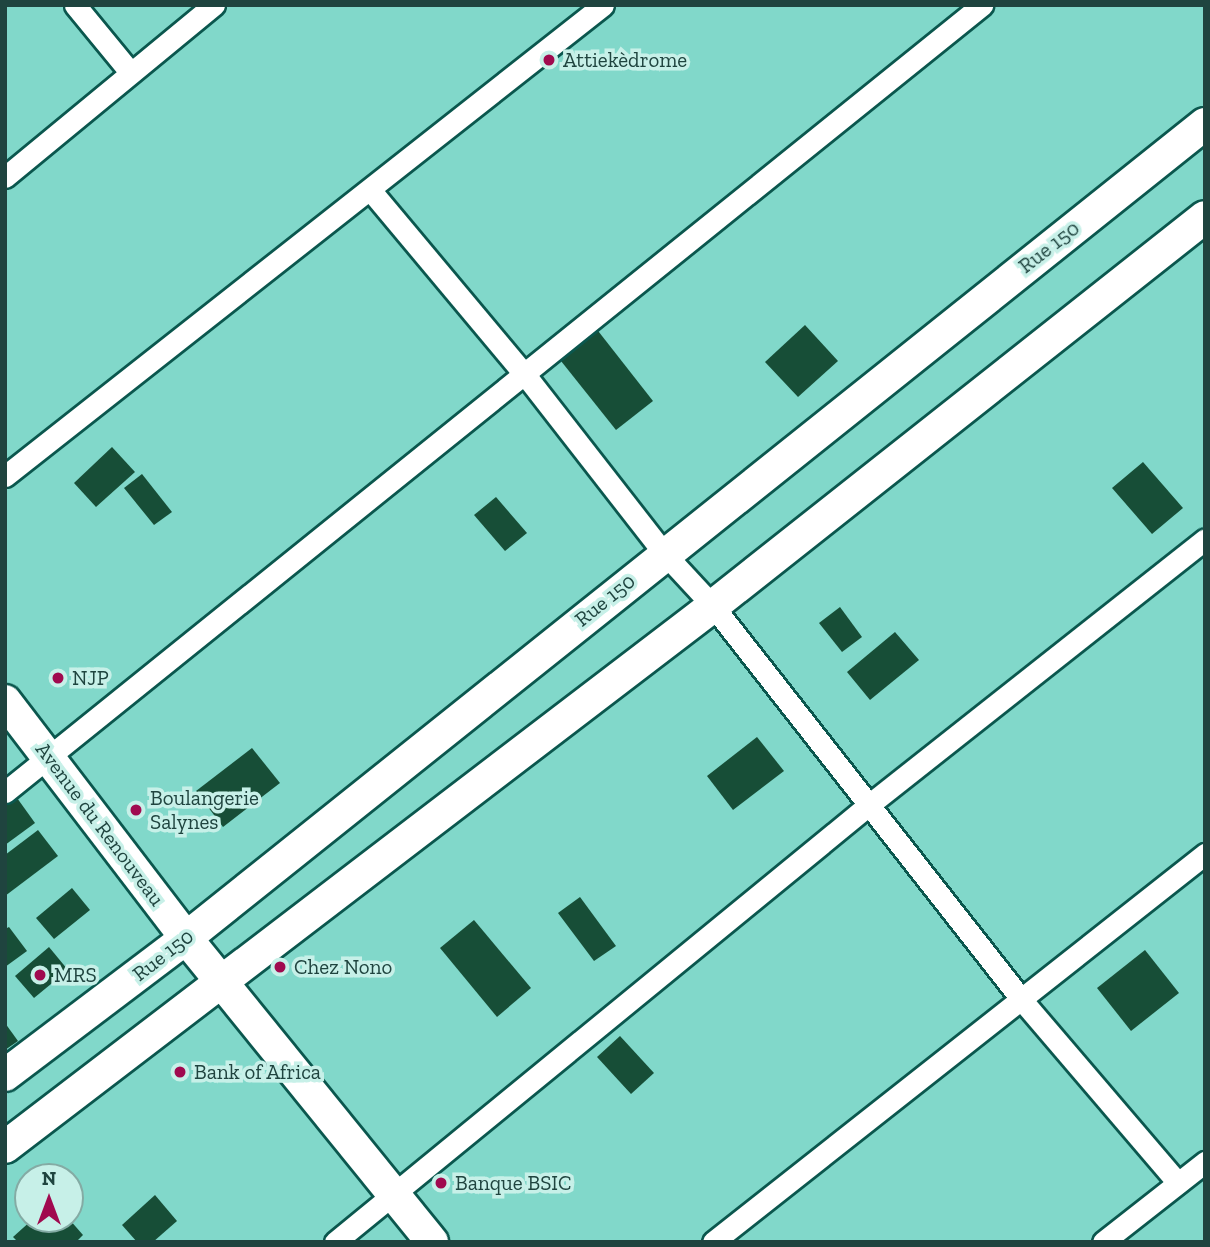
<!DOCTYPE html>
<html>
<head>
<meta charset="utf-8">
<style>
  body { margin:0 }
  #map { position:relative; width:1210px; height:1247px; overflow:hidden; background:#81d8ca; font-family:"Zilla Slab",serif }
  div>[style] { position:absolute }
  .building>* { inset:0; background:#174e37 }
  .roads { filter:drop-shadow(2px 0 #0b574e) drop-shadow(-2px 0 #0b574e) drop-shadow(0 2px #0b574e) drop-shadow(0 -2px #0b574e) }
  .minor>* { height:21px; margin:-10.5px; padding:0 10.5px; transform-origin:10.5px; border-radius:10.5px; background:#fff }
  .secondary>* { height:32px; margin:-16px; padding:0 16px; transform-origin:16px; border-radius:16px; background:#fff }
  .dots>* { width:19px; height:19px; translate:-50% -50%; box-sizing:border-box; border:4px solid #c7f0e8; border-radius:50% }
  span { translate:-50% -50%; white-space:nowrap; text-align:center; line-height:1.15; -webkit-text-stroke:7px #c7f0e8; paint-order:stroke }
  .poi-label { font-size:21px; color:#1f443f }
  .left { translate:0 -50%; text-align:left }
  .street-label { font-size:21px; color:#1f443f }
  .frame { position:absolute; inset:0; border:7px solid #1f443f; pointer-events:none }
  .north { position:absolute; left:14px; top:1163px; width:70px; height:70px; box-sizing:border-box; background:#c7f0e8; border:2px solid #84aba4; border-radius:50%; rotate:0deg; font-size:19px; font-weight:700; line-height:28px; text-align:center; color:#1f443f }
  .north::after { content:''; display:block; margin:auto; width:24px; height:32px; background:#a00a4f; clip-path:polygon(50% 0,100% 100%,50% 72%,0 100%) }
</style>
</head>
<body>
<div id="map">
  <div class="building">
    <i style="clip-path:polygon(805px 325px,838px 361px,798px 397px,765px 362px)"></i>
    <i style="clip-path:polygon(595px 327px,653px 401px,616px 430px,557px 356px)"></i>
    <i style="clip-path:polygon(112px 447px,135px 472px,96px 507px,74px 483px)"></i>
    <i style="clip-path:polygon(1143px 462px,1183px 508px,1152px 534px,1112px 488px)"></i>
    <i style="clip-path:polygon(142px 474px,172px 512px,154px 525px,124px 488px)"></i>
    <i style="clip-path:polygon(496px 497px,527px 533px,505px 551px,474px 515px)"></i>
    <i style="clip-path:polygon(840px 607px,862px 637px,842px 652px,819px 623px)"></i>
    <i style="clip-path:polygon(895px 632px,919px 660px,870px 700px,847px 672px)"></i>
    <i style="clip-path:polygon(757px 737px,784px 771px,733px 810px,707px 776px)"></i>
    <i style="clip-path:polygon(252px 748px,280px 783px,223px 827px,196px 791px)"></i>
    <i style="clip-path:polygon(12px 791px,35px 823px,5px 845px,5px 795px)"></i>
    <i style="clip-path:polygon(38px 830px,58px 856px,5px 896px,5px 855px)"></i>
    <i style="clip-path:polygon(72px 888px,90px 910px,54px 939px,36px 918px)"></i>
    <i style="clip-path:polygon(580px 897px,616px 946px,594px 961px,558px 913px)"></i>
    <i style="clip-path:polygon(474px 920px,531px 988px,497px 1017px,440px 948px)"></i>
    <i style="clip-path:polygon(9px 927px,27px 951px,5px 967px,5px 929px)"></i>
    <i style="clip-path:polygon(49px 947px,68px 970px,34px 998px,15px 976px)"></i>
    <i style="clip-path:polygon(1145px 950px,1179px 993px,1131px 1031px,1097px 988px)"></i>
    <i style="clip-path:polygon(5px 1023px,18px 1041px,5px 1050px)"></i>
    <i style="clip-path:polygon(620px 1036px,654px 1073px,631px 1094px,597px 1057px)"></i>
    <i style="clip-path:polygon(155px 1195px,177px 1221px,153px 1242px,137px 1242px,122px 1225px)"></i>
    <i style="clip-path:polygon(33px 1219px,69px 1219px,83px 1235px,76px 1242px,18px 1242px,13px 1237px)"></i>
  </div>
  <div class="roads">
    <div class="minor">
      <i style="left:75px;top:5px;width:87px;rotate:50.6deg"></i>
      <i style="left:5px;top:177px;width:271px;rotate:-39.5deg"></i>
      <i style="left:372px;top:192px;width:240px;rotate:50.1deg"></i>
      <i style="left:526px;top:376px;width:224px;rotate:52.1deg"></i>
      <i style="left:664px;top:553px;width:72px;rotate:47.2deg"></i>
      <i style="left:713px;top:606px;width:498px;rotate:51.9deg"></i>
      <i style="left:1020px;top:998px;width:243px;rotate:49.5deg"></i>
      <i style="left:5px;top:476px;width:761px;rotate:-38.22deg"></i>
      <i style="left:5px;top:792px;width:1255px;rotate:-38.85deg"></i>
      <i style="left:335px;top:1242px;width:691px;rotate:-39.31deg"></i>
      <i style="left:870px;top:804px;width:427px;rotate:-38.3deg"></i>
      <i style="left:713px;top:1242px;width:627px;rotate:-38.26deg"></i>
      <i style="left:1103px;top:1242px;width:130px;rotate:-38.1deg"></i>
    </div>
    <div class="secondary">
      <i style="left:5px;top:701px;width:298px;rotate:52.6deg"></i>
      <i style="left:186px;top:938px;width:391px;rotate:51deg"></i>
      <i style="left:5px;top:1075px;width:227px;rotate:-37.1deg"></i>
      <i style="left:186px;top:938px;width:1304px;rotate:-38.62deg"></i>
      <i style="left:5px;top:1147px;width:891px;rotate:-37.38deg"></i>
      <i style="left:713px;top:606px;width:627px;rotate:-38.33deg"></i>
    </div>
  </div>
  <div class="dots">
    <i style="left:549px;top:60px;background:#a00a4f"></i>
    <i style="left:58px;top:678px;background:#a00a4f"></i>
    <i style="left:136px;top:810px;background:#a00a4f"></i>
    <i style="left:280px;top:967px;background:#a00a4f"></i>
    <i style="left:40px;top:975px;background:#a00a4f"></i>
    <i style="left:180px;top:1072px;background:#a00a4f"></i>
    <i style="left:441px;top:1183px;background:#a00a4f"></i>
  </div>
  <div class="poi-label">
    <span class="left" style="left:563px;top:60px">Attiekèdrome</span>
    <span class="left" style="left:72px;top:678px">NJP</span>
    <span class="left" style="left:150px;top:810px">Boulangerie<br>Salynes</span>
    <span class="left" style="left:294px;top:967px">Chez Nono</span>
    <span class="left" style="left:54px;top:975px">MRS</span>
    <span class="left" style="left:194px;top:1072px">Bank of Africa</span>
    <span class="left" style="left:455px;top:1183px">Banque BSIC</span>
  </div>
  <div class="street-label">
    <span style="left:1049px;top:247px;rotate:-38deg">Rue 150</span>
    <span style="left:605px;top:600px;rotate:-39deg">Rue 150</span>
    <span style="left:100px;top:824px;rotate:53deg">Avenue du Renouveau</span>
    <span style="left:163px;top:955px;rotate:-38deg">Rue 150</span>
  </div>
  <div class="frame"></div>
  <div class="north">N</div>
</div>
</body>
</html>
